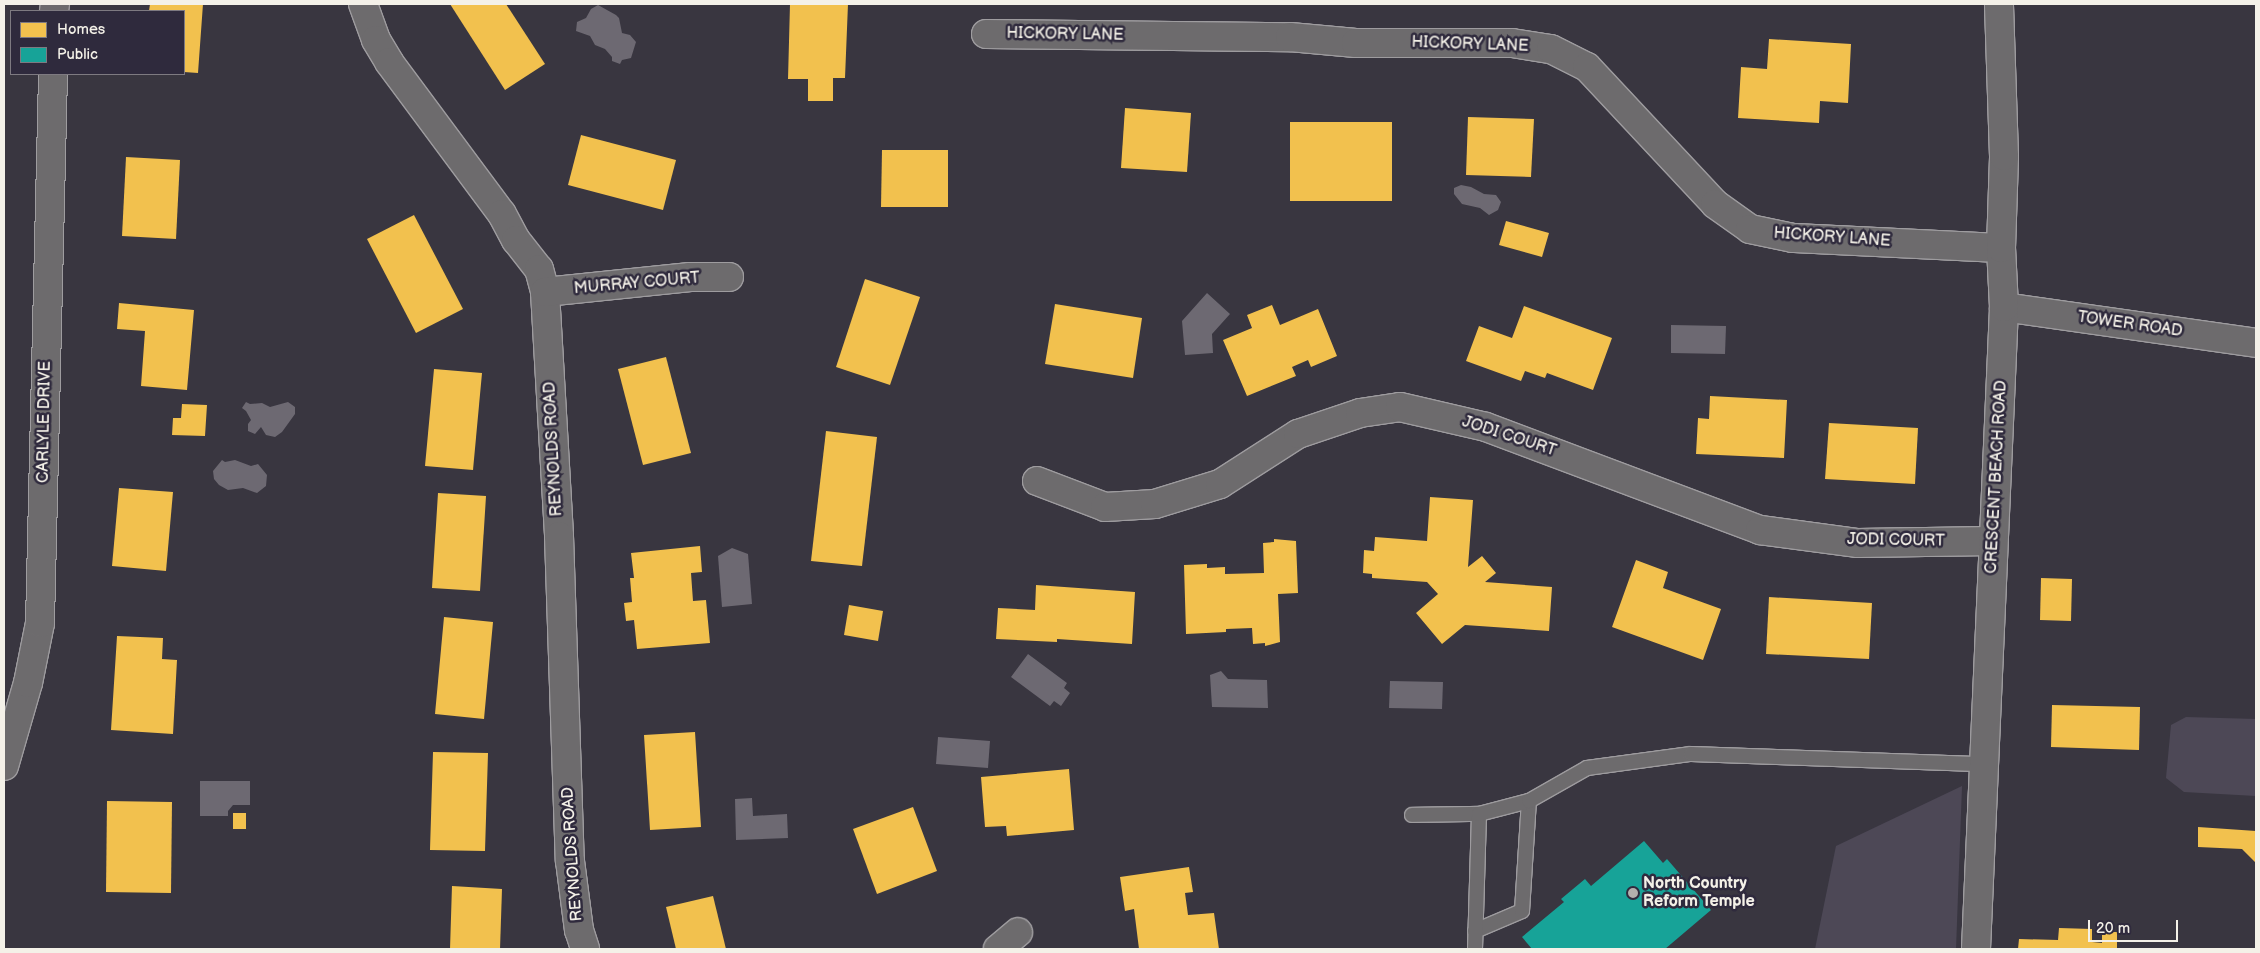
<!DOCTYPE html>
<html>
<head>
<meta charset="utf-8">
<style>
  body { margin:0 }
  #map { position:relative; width:2260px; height:953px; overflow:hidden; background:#393640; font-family:"Balsamiq Sans",sans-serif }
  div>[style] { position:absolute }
  .green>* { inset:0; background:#4d4856 }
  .water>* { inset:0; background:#6d6972 }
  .homes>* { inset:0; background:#f2c14e }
  .public>* { inset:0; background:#17a398 }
  .roads { filter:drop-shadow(1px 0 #9e9c9f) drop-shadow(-1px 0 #9e9c9f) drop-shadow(0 1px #9e9c9f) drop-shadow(0 -1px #9e9c9f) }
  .lane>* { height:14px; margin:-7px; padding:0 7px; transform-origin:7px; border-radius:7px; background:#6d6b6d }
  .street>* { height:28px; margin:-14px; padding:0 14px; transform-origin:14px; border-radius:14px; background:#6d6b6d }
  .secondary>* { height:28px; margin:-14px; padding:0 14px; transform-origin:14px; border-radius:14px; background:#6d6b6d }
  .dots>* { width:14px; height:14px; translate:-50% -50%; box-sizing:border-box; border:2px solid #2f2a3d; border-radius:50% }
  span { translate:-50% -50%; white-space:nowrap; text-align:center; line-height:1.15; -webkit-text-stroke:5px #2f2a3d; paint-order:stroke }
  .street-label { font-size:16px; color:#f4f1e8 }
  .poi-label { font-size:16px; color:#f4f1e8; font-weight:700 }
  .left { translate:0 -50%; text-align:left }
  .frame { position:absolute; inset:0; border:5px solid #f4f1e8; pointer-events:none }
  .legend { position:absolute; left:10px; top:10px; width:175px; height:65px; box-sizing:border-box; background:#2f2a3d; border:1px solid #7e7a81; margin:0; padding:6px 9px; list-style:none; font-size:15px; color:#f4f1e8 }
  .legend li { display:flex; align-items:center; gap:10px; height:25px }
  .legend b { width:25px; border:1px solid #7e7a81 }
  .scale { position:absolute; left:2088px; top:920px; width:90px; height:22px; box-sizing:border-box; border:2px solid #f4f1e8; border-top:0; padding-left:6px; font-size:15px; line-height:18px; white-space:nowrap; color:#f4f1e8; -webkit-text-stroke:4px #2f2a3d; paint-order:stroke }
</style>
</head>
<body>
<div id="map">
  <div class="green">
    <i style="clip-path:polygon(2186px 717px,2256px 719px,2256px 796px,2184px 792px,2166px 778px,2171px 725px)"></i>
    <i style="clip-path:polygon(1962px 786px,1956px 949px,1815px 949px,1836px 846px)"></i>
  </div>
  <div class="water">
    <i style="clip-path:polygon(598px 5px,616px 15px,619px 18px,622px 33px,630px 35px,636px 42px,631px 58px,622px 60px,620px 64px,612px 61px,612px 57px,605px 49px,595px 45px,590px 36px,576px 31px,577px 22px,586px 18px,591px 9px)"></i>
    <i style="clip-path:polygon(1461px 185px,1471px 187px,1484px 194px,1496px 195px,1501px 202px,1498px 210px,1489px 215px,1480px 208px,1462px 204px,1454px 194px,1454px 188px)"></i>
    <i style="clip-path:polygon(1207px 293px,1230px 314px,1212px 334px,1213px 353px,1185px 355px,1182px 321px)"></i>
    <i style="clip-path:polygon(1671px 325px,1726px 326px,1725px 354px,1671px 353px)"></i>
    <i style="clip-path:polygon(246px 402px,250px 404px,262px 403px,270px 407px,288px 402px,295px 407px,295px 414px,282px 432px,275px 437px,266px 435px,261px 427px,255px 434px,248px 431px,248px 424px,251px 420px,246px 411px,242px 408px)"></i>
    <i style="clip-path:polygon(222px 460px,225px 462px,235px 460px,251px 466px,258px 464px,267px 475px,266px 486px,257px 493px,243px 488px,228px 490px,219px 485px,214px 479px,213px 471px)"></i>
    <i style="clip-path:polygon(732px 548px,748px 554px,752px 604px,722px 607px,718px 556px)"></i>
    <i style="clip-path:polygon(1028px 654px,1067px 683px,1064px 688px,1070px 693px,1061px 706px,1054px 701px,1050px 706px,1011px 677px)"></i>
    <i style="clip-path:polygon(1221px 671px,1228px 679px,1267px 680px,1268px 708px,1212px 707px,1210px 675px)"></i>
    <i style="clip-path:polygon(1390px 681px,1443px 682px,1442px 709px,1389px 708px)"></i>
    <i style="clip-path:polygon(938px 737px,990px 741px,988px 768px,936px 764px)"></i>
    <i style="clip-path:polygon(200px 781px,250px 781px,250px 805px,233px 805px,228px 811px,228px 816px,200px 816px)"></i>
    <i style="clip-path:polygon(752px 798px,753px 816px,787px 814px,788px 838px,736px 840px,735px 799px)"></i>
  </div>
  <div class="homes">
    <i style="clip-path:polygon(150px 4px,203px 4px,198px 73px,184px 72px,184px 11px,149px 11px)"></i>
    <i style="clip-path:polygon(450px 4px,506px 4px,545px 64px,505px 90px)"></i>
    <i style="clip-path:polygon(790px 4px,848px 4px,845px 78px,833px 78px,833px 101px,808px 101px,808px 79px,788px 79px)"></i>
    <i style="clip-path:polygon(1769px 39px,1851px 44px,1848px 103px,1820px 101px,1819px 123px,1738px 118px,1741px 67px,1767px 69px)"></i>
    <i style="clip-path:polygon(1125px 108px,1191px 113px,1187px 172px,1121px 168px)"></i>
    <i style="clip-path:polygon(1468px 117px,1534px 119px,1531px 177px,1466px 175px)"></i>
    <i style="clip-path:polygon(1290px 122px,1392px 122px,1392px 201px,1290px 201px)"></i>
    <i style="clip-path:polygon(581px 135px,676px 160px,663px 210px,568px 185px)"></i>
    <i style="clip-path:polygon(882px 150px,948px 150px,948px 207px,881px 207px)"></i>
    <i style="clip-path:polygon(126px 157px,180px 160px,176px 239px,122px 236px)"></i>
    <i style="clip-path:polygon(414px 215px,463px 309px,416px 333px,367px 239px)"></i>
    <i style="clip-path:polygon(1506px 221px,1549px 233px,1542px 257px,1499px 245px)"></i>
    <i style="clip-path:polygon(865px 279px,920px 297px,890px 385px,836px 367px)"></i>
    <i style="clip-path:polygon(119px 303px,194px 310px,187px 390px,141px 386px,145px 331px,117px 329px)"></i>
    <i style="clip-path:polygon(1055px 304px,1142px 318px,1133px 378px,1045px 364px)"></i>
    <i style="clip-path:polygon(1272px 305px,1280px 325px,1318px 309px,1337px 356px,1311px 367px,1308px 360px,1292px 367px,1296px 376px,1247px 396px,1223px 340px,1252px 328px,1247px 315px)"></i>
    <i style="clip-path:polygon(1524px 306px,1612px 338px,1593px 390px,1547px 373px,1545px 378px,1525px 371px,1521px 381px,1466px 361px,1479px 326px,1512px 338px)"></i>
    <i style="clip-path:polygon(666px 357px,691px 453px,643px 465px,618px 369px)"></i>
    <i style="clip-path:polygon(434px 369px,482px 373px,473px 470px,425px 466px)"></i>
    <i style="clip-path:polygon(1710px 396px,1787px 400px,1784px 458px,1696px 454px,1698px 418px,1709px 419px)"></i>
    <i style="clip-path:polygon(182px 404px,207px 405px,205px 436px,172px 435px,173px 418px,181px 418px)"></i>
    <i style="clip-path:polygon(1829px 423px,1918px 428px,1915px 484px,1825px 479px)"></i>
    <i style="clip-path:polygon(826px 431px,877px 437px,862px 566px,811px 561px)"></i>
    <i style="clip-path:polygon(119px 488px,173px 492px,166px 571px,112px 566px)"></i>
    <i style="clip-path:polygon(438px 493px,486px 496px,480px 591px,432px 588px)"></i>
    <i style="clip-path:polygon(1430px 497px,1473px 500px,1468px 567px,1482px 556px,1496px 573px,1485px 582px,1552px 587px,1549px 631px,1465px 625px,1442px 644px,1416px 613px,1438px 594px,1427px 582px,1372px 578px,1372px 574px,1363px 573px,1364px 550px,1374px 551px,1375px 537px,1427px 541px)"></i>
    <i style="clip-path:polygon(1274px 539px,1296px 541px,1298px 593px,1278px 594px,1280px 642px,1265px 646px,1265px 643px,1253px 644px,1252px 628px,1226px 629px,1226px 632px,1186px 634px,1184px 565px,1207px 564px,1207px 568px,1225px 567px,1225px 574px,1264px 573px,1263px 543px,1274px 542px)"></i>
    <i style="clip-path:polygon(700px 546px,702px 572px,691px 573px,693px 601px,706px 600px,710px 643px,637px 649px,634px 620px,626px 621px,624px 603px,632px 602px,630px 578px,634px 578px,631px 553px)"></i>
    <i style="clip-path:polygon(1636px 560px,1668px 572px,1663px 588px,1721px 609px,1703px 660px,1612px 627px)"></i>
    <i style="clip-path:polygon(2041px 578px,2072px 579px,2071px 621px,2040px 620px)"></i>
    <i style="clip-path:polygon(1036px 585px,1135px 592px,1132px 644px,1057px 639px,1057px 642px,996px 639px,998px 608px,1035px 610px)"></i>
    <i style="clip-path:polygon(1769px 597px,1872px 603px,1869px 659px,1766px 654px)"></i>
    <i style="clip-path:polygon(849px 605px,883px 611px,878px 641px,844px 635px)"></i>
    <i style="clip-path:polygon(444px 617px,493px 622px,484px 719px,435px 714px)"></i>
    <i style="clip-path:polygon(117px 636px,163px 638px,162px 659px,177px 660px,173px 734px,111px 730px)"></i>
    <i style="clip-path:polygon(2052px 705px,2140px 707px,2139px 750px,2051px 747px)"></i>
    <i style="clip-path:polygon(695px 732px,701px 827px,650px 830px,644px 735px)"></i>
    <i style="clip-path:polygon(433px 752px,488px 753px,485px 851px,430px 850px)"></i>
    <i style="clip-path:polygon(1069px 769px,1074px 830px,1007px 836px,1006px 826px,985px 827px,981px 777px)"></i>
    <i style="clip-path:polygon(107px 801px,172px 802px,171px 893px,106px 892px)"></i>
    <i style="clip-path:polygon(913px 807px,937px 871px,877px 894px,853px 829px)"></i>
    <i style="clip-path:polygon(233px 813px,246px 813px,246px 829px,233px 829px)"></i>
    <i style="clip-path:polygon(2198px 827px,2256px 831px,2256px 863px,2242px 849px,2198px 847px)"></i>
    <i style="clip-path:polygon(1189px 867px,1193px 892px,1185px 893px,1188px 915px,1214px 913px,1219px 949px,1139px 949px,1134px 909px,1125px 911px,1120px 877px)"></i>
    <i style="clip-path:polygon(452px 886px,502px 889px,500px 949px,450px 949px)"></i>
    <i style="clip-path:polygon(713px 896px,726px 949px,676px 949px,666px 907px)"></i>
    <i style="clip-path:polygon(2059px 928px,2092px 929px,2092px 942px,2102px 943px,2102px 932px,2117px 932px,2117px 949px,2018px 949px,2019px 939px,2058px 940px)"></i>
  </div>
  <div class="public">
    <i style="clip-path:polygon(1644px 841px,1663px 863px,1667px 859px,1711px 910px,1665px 949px,1532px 949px,1522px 937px,1564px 902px,1561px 899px,1585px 879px,1591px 886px)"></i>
  </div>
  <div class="roads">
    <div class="lane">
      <i style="left:1412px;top:815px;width:67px;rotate:-0.9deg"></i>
      <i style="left:1475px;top:931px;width:51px;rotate:-23.1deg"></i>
      <i style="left:1522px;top:911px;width:110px;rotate:-86.4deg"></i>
      <i style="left:1475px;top:949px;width:135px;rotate:-88.3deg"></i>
      <i style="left:1479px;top:814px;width:52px;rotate:-14.6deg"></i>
      <i style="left:1529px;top:801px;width:67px;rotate:-29.6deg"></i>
      <i style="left:1587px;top:768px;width:105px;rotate:-7.7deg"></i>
      <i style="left:1691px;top:754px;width:293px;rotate:2deg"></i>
    </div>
    <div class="street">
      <i style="left:363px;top:4px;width:38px;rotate:70deg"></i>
      <i style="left:376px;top:40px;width:26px;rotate:59deg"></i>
      <i style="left:389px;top:62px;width:189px;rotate:53.4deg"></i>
      <i style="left:502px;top:214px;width:30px;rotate:62deg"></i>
      <i style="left:516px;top:240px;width:37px;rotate:52deg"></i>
      <i style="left:539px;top:269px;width:24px;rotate:75deg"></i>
      <i style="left:545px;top:292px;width:244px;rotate:86.7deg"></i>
      <i style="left:559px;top:536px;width:325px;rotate:88.1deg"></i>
      <i style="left:570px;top:861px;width:70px;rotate:82.6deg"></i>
      <i style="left:579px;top:930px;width:20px;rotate:72deg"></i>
      <i style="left:54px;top:11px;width:7px;rotate:-82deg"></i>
      <i style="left:986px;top:34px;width:304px;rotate:0.6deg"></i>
      <i style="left:1290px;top:37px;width:66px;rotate:5.2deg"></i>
      <i style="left:1356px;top:43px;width:156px"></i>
      <i style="left:1512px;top:43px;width:39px;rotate:9deg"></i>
      <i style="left:1551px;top:49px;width:40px;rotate:26.6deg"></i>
      <i style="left:1587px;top:67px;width:187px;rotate:46.9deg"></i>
      <i style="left:1715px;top:204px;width:43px;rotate:35.5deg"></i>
      <i style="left:1750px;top:229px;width:44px;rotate:11.8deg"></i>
      <i style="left:1793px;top:238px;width:208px;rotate:2.8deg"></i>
      <i style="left:545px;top:292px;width:146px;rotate:-5.9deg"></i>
      <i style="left:690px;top:277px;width:39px"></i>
      <i style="left:2004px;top:307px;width:255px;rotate:8.1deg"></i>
      <i style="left:1037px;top:481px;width:73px;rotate:20.9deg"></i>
      <i style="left:1105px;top:507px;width:50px;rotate:-3.4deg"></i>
      <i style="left:1155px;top:504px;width:68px;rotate:-17.1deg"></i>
      <i style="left:1220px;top:484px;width:93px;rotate:-32.7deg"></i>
      <i style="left:1298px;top:434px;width:65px;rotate:-18.7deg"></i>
      <i style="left:1360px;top:413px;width:40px;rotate:-8.5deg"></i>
      <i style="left:1400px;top:407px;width:88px;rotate:13.1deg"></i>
      <i style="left:1486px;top:427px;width:293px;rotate:20.6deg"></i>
      <i style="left:1760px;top:530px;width:99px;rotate:7.6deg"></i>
      <i style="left:1858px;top:543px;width:135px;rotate:-0.8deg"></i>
      <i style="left:4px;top:766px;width:86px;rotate:-73.9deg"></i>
      <i style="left:28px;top:683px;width:61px;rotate:-78.7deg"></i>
      <i style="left:40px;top:623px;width:549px;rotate:-88.64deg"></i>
      <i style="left:998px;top:949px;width:26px;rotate:-40deg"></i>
    </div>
    <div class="secondary">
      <i style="left:1976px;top:949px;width:643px;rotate:-87.5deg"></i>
      <i style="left:2004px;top:307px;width:59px;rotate:-92.9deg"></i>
      <i style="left:2001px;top:248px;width:92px;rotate:-88.1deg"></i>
      <i style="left:2004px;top:156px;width:152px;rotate:-91.9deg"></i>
    </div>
  </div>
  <div class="dots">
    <i style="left:1633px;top:893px;background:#b3b0ad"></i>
  </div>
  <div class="street-label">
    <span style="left:1065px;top:35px;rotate:1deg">HICKORY LANE</span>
    <span style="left:1470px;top:45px;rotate:2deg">HICKORY LANE</span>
    <span style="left:1832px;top:238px;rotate:4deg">HICKORY LANE</span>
    <span style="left:637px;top:284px;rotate:-5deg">MURRAY COURT</span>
    <span style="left:2130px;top:325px;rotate:8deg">TOWER ROAD</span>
    <span style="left:45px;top:422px;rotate:-89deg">CARLYLE DRIVE</span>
    <span style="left:1509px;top:437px;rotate:18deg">JODI COURT</span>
    <span style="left:554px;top:449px;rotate:-93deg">REYNOLDS ROAD</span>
    <span style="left:1997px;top:477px;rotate:-87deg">CRESCENT BEACH ROAD</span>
    <span style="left:1896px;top:541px;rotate:1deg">JODI COURT</span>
    <span style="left:573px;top:854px;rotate:-94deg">REYNOLDS ROAD</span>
  </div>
  <div class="poi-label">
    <span class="left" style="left:1643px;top:893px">North Country<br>Reform Temple</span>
  </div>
  <div class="frame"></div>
  <ul class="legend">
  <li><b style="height:14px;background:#f2c14e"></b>Homes</li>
  <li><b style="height:14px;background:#17a398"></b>Public</li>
  </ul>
  <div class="scale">20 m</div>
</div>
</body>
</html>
